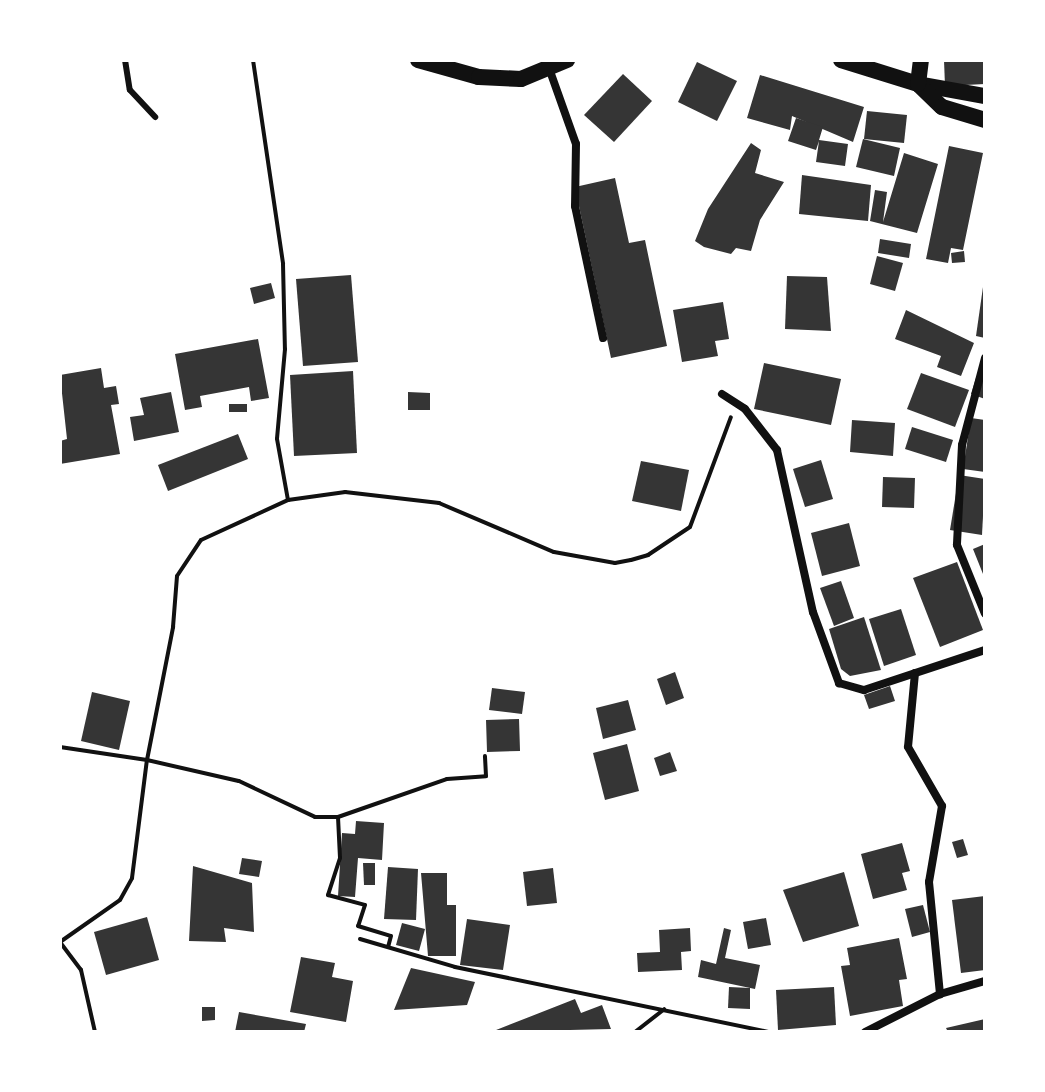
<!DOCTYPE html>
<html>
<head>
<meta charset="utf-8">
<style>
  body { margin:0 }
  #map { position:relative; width:1045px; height:1092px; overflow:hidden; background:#fff; font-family:Lato,sans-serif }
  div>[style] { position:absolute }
  .building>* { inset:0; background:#353535 }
  .path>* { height:4px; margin:-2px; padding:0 2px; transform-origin:2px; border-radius:2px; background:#111 }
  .service>* { height:6px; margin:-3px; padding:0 3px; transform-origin:3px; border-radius:3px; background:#111 }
  .minor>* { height:8px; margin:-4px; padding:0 4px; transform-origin:4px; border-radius:4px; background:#111 }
  .secondary>* { height:16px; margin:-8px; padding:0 8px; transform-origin:8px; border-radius:8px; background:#111 }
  span { translate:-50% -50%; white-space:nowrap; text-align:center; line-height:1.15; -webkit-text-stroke:6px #fff; paint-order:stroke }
  .frame { position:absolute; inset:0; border:62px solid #fff; pointer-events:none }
</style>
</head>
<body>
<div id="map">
  <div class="building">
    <i style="clip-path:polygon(944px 60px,985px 60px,985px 84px,945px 86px)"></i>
    <i style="clip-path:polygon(697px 62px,737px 81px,717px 121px,678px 102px)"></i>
    <i style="clip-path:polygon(623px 74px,652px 101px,614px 142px,584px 115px)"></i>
    <i style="clip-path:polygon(760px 75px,864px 107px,853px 142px,792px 116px,790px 130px,747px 118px)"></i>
    <i style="clip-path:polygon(867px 111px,907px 115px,904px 143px,864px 139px)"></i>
    <i style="clip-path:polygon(796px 118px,823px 127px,819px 140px,848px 144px,845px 166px,816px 162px,819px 141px,816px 150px,788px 141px)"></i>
    <i style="clip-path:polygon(863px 139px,900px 148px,894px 176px,856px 167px)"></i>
    <i style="clip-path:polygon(751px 143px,761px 150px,755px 173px,784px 182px,760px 220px,751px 251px,736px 248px,731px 254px,704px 247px,695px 241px,708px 209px)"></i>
    <i style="clip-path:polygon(949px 146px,983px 153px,963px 250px,951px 248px,948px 263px,926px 259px)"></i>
    <i style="clip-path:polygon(904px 153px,938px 164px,917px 233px,870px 221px,875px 190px,887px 192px,883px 222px)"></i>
    <i style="clip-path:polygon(802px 175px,871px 185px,868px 221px,799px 214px)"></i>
    <i style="clip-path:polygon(615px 178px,629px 243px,645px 240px,667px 346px,611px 358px,575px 187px)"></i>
    <i style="clip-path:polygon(880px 239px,911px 244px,909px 258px,878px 253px)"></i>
    <i style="clip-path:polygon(964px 251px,965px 262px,952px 263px,951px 253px)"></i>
    <i style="clip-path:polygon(877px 256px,903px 263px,895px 291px,870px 284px)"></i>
    <i style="clip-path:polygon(351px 275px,358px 362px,303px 366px,296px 279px)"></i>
    <i style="clip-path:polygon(787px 276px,827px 277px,831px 331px,785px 329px)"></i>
    <i style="clip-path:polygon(271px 283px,275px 298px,254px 304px,250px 288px)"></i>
    <i style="clip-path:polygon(983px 287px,985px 287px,985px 338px,976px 336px)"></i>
    <i style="clip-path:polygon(723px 302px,729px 339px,715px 341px,718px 356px,682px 362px,673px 310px)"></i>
    <i style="clip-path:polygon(906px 310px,974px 343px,961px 376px,937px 367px,941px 356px,895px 339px)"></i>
    <i style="clip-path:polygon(258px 339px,269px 398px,251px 401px,249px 387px,200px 396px,202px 407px,185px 410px,175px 354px)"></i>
    <i style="clip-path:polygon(764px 363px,841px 379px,831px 425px,754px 409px)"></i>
    <i style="clip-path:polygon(101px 368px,104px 388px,116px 386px,119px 404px,111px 405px,120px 454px,60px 464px,60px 441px,67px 439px,60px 375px)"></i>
    <i style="clip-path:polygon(353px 371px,357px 453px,294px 456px,290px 375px)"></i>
    <i style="clip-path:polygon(985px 372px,985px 399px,971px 394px,976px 378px)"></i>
    <i style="clip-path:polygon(921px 373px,969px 390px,955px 427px,907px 409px)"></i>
    <i style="clip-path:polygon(171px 392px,179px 432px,134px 441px,130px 417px,144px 415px,140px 398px)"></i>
    <i style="clip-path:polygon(408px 392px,430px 393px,430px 410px,408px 410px)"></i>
    <i style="clip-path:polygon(229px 404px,247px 404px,247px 412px,229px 412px)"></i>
    <i style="clip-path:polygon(971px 418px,985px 420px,985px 472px,963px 469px)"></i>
    <i style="clip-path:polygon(852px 420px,895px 423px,893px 456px,850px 452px)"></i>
    <i style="clip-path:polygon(912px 427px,953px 440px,946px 462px,905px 449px)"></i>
    <i style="clip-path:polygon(238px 434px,248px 459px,168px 491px,158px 465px)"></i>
    <i style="clip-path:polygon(821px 460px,833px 499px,805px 507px,793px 469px)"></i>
    <i style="clip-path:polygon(641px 461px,689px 470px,681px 511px,632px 501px)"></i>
    <i style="clip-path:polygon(959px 475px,985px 479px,982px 535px,950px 530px)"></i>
    <i style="clip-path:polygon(883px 477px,915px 478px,914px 508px,882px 507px)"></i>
    <i style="clip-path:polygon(849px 523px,860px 566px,822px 576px,811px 533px)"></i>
    <i style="clip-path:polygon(985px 544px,985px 579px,973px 549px)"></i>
    <i style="clip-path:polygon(957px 562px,983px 630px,940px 647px,913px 578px)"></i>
    <i style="clip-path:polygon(841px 581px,854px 618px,834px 626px,820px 588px)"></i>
    <i style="clip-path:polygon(901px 609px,916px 655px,884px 666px,869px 619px)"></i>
    <i style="clip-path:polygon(864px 617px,881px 670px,850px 676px,841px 669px,829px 629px)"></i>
    <i style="clip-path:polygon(675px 672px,684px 698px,666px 705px,657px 679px)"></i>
    <i style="clip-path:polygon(890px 686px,895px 701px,869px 709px,864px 695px)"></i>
    <i style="clip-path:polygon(492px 688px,525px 692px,522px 714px,489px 710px)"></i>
    <i style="clip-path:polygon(92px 692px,130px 701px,119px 750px,81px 741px)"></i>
    <i style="clip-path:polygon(628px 700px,636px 730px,603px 739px,596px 708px)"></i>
    <i style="clip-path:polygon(519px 719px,520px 751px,487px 752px,486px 720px)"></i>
    <i style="clip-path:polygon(627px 744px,639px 791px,605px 800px,593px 753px)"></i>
    <i style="clip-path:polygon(670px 752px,677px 771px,660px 776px,654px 758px)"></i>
    <i style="clip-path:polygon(356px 821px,384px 823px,382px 860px,358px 858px,355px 897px,338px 896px,342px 833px,355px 834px)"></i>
    <i style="clip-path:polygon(963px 839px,968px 855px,957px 858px,952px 842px)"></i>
    <i style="clip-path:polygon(902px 843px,910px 871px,902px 873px,907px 890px,873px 899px,861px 854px)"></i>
    <i style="clip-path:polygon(242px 858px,262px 861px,259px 877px,239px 874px)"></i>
    <i style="clip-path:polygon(363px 863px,375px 863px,375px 885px,364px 885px)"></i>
    <i style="clip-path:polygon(193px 866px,252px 883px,254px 932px,224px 928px,226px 942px,189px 941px)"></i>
    <i style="clip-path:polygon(388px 867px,418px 869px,416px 920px,384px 919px)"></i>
    <i style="clip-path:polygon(553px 868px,557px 903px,527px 906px,523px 872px)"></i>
    <i style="clip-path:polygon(844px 872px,859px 926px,803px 942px,783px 890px)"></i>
    <i style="clip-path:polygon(421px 873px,447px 873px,447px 905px,456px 905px,456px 956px,428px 956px)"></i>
    <i style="clip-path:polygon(985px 896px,985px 970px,961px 973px,952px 900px)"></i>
    <i style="clip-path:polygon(923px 905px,930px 932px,912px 937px,905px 909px)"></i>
    <i style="clip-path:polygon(147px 917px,159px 960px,106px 975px,94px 932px)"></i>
    <i style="clip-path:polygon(766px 918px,771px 945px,748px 949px,743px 922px)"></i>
    <i style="clip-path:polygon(467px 919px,510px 925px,503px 970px,460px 965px)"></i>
    <i style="clip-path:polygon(402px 923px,425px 929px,419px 951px,396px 945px)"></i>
    <i style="clip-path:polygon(690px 928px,691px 951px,681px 952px,682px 970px,638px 972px,637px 953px,660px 952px,659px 930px)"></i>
    <i style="clip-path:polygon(724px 928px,731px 930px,725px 958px,760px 965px,755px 989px,698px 977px,701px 960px,716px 964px)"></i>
    <i style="clip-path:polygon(899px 938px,907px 979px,899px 980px,903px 1006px,850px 1016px,841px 966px,850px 965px,847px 948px)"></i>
    <i style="clip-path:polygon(301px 957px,335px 963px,332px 977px,353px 981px,346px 1022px,290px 1012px)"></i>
    <i style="clip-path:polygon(411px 968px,475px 982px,467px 1005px,394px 1010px)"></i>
    <i style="clip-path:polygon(729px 987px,750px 988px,750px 1009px,728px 1008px)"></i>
    <i style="clip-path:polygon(834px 987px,836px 1025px,778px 1030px,776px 990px)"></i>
    <i style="clip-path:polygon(575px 999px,581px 1013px,602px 1005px,611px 1029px,491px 1032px)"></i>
    <i style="clip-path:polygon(202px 1007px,215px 1007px,215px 1020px,202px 1021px)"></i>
    <i style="clip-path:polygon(239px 1012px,306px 1024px,304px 1032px,235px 1032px)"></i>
    <i style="clip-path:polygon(985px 1019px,985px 1032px,948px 1032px,946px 1028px)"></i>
  </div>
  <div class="path">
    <i style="left:253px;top:60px;width:206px;rotate:81.6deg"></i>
    <i style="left:283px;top:264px;width:85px;rotate:88.7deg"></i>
    <i style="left:285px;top:349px;width:90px;rotate:95.1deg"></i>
    <i style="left:277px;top:439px;width:62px;rotate:79.8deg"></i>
    <i style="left:60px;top:747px;width:88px;rotate:8.5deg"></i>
    <i style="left:147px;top:760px;width:136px;rotate:-78.9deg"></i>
    <i style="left:173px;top:627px;width:51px;rotate:-85.5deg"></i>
    <i style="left:177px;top:576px;width:43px;rotate:-56.3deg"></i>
    <i style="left:201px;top:540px;width:96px;rotate:-24.7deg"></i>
    <i style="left:288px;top:500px;width:58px;rotate:-8deg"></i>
    <i style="left:345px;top:492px;width:95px;rotate:6.7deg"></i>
    <i style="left:439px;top:503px;width:125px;rotate:23.1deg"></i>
    <i style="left:554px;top:552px;width:62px;rotate:10.2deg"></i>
    <i style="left:615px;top:563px;width:16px;rotate:-11deg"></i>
    <i style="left:631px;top:560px;width:18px;rotate:-16deg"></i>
    <i style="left:648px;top:555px;width:50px;rotate:-33.7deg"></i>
    <i style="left:690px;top:527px;width:117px;rotate:-69.6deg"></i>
    <i style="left:338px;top:817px;width:41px;rotate:87.2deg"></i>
    <i style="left:340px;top:858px;width:39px;rotate:108deg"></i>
    <i style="left:328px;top:895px;width:38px;rotate:15deg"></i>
    <i style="left:365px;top:905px;width:22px;rotate:108deg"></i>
    <i style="left:358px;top:926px;width:34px;rotate:17deg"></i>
    <i style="left:391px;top:936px;width:11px;rotate:105deg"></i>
    <i style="left:360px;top:939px;width:99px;rotate:16.4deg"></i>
    <i style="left:455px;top:967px;width:321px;rotate:11.7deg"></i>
    <i style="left:95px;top:1032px;width:64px;rotate:-102.7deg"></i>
    <i style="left:81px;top:970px;width:35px;rotate:-127deg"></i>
    <i style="left:60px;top:942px;width:73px;rotate:-35deg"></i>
    <i style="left:120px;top:900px;width:25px;rotate:-61deg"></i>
    <i style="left:132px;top:878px;width:119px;rotate:-82.8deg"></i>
    <i style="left:147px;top:760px;width:94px;rotate:12.9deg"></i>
    <i style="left:239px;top:781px;width:84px;rotate:25.3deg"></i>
    <i style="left:315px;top:817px;width:23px"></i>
    <i style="left:338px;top:817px;width:115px;rotate:-19.2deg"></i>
    <i style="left:447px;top:779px;width:39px;rotate:-4deg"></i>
    <i style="left:486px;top:776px;width:20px;rotate:-93deg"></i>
    <i style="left:635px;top:1032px;width:37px;rotate:-38deg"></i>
  </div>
  <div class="service">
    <i style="left:125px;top:60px;width:30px;rotate:81deg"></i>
    <i style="left:130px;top:90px;width:37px;rotate:47deg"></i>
  </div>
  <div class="minor">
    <i style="left:550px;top:71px;width:77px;rotate:70.4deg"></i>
    <i style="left:576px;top:144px;width:62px;rotate:90.9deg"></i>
    <i style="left:575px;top:206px;width:135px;rotate:78deg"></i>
    <i style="left:985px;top:358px;width:90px;rotate:104.8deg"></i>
    <i style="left:962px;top:445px;width:100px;rotate:92.9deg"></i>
    <i style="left:957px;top:545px;width:74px;rotate:67.9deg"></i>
    <i style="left:722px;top:394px;width:27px;rotate:33deg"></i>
    <i style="left:745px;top:409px;width:52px;rotate:52deg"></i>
    <i style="left:777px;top:450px;width:166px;rotate:77.5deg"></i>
    <i style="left:813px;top:612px;width:76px;rotate:69.9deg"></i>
    <i style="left:839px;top:683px;width:26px;rotate:16deg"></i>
    <i style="left:864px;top:690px;width:127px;rotate:-18.3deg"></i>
    <i style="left:915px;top:673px;width:74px;rotate:95.4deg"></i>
    <i style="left:908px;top:747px;width:68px;rotate:60deg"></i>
    <i style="left:942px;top:806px;width:77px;rotate:99.7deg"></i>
    <i style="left:929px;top:882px;width:113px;rotate:84.4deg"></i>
    <i style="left:865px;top:1032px;width:84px;rotate:-26.9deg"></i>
    <i style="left:940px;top:994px;width:47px;rotate:-16.1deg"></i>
  </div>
  <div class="secondary">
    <i style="left:418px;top:60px;width:63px;rotate:15.6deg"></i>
    <i style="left:479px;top:77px;width:42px;rotate:2.7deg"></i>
    <i style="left:521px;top:79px;width:50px;rotate:-22.4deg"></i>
    <i style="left:841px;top:60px;width:81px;rotate:17.3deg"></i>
    <i style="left:918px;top:84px;width:68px;rotate:10.2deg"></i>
    <i style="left:918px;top:84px;width:33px;rotate:44deg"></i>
    <i style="left:942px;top:107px;width:45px;rotate:16.8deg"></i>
    <i style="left:918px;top:84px;width:24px;rotate:-83deg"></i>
  </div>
  <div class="frame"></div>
</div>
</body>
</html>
